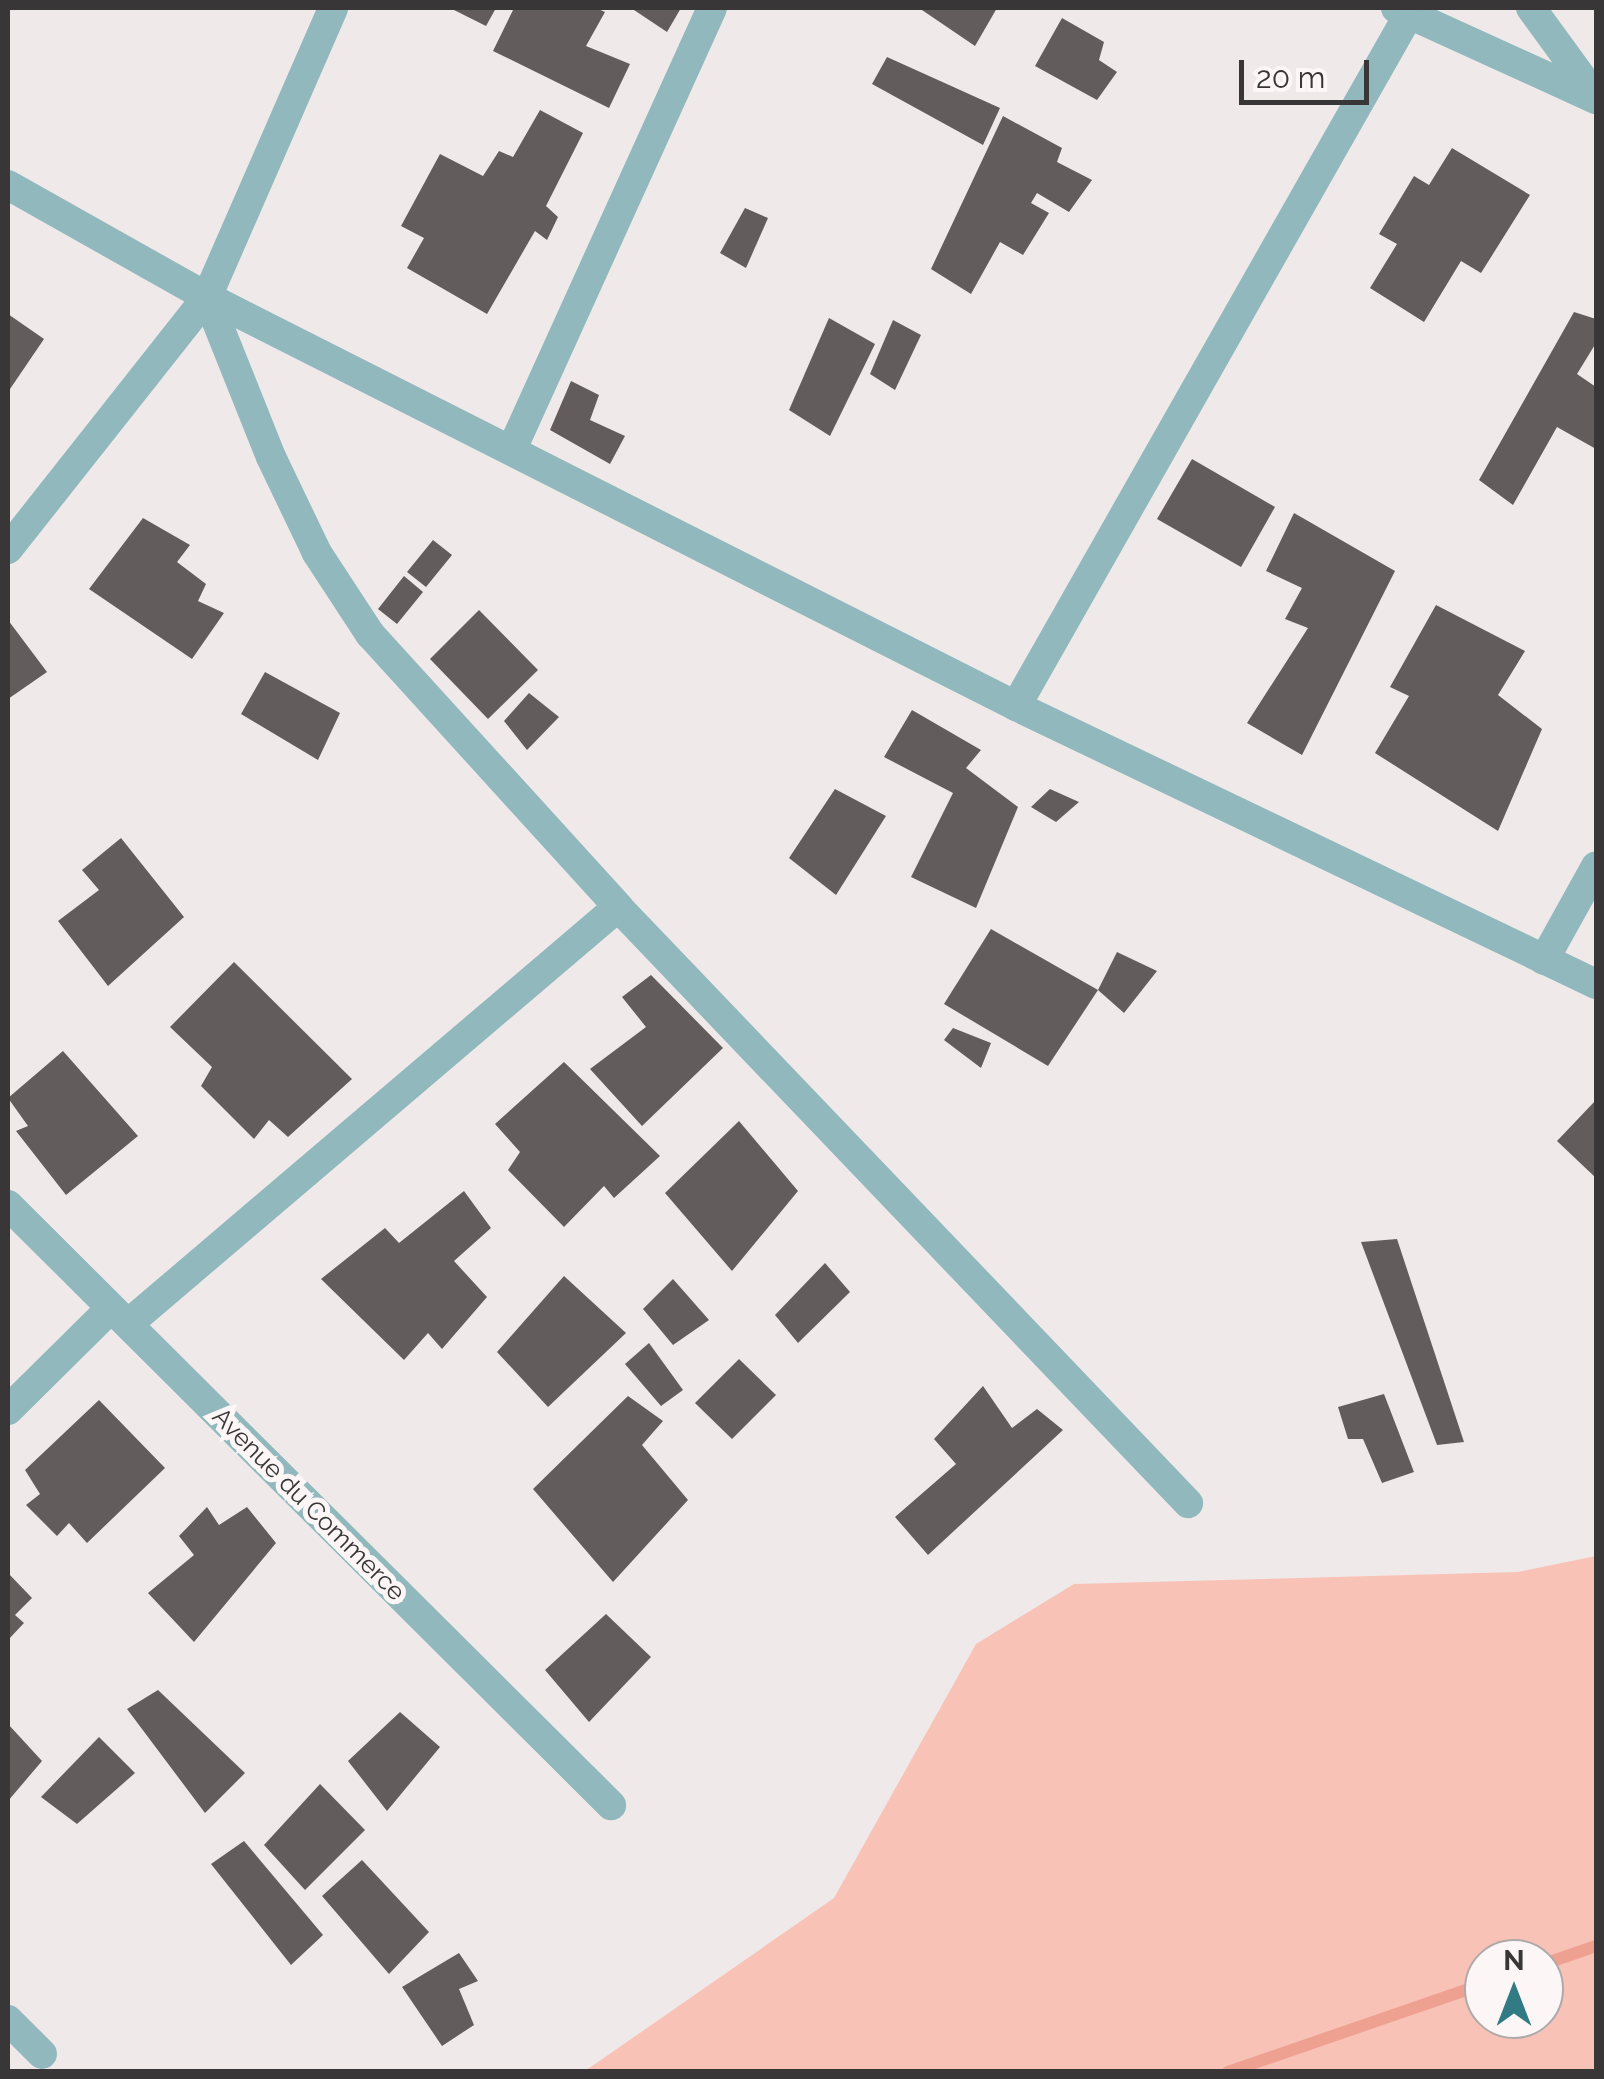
<!DOCTYPE html>
<html>
<head>
<meta charset="utf-8">
<style>
  body { margin:0 }
  #map { position:relative; width:1604px; height:2079px; overflow:hidden; background:#efeae9; font-family:Raleway,sans-serif }
  div>[style] { position:absolute }
  .green>* { inset:0; background:#f9c2b7 }
  .stream>* { height:12px; margin:-6px; padding:0 6px; transform-origin:6px; border-radius:6px; background:#eea091 }
  .building>* { inset:0; background:#625d5c }
  .minor>* { height:30px; margin:-15px; padding:0 15px; transform-origin:15px; border-radius:15px; background:#90b8bd }
  span { translate:-50% -50%; white-space:nowrap; text-align:center; line-height:1.15; -webkit-text-stroke:10px #fcf7f6; paint-order:stroke }
  .street-label { font-size:25px; color:#383636 }
  .frame { position:absolute; inset:0; border:10px solid #383636; pointer-events:none }
  .north { position:absolute; left:1464px; top:1939px; width:100px; height:100px; box-sizing:border-box; background:#fcf7f6; border:2px solid #aeaaa9; border-radius:50%; rotate:0deg; font-size:28px; font-weight:700; line-height:40px; text-align:center; color:#383636 }
  .north::after { content:''; display:block; margin:auto; width:35px; height:45px; background:#337b84; clip-path:polygon(50% 0,100% 100%,50% 72%,0 100%) }
  .scale { position:absolute; left:1239px; top:60px; width:130px; height:45px; box-sizing:border-box; border:5px solid #383636; border-top:0; padding-left:12px; font-size:30px; line-height:35px; white-space:nowrap; color:#383636; -webkit-text-stroke:8px #fcf7f6; paint-order:stroke }
</style>
</head>
<body>
<div id="map">
  <div class="green">
    <i style="clip-path:polygon(evenodd,1596px 1556px,1596px 2071px,585px 2071px,834px 1898px,976px 1644px,1074px 1584px,1518px 1572px,1596px 1556px,1484px 1959px,1544px 1959px,1544px 2019px,1484px 2019px,1484px 1959px)"></i>
  </div>
  <div class="stream">
    <i style="left:1544px;top:1964px;width:55px;rotate:-19.1deg"></i>
    <i style="left:1228px;top:2072px;width:271px;rotate:-19deg"></i>
  </div>
  <div class="building">
    <i style="clip-path:polygon(450px 8px,496px 8px,486px 26px)"></i>
    <i style="clip-path:polygon(514px 8px,596px 8px,605px 12px,586px 46px,630px 64px,609px 108px,493px 51px)"></i>
    <i style="clip-path:polygon(631px 8px,681px 8px,667px 32px)"></i>
    <i style="clip-path:polygon(919px 8px,997px 8px,975px 46px)"></i>
    <i style="clip-path:polygon(1062px 18px,1104px 42px,1099px 60px,1117px 72px,1097px 100px,1035px 66px)"></i>
    <i style="clip-path:polygon(887px 57px,1000px 108px,983px 145px,872px 84px)"></i>
    <i style="clip-path:polygon(540px 110px,583px 133px,546px 206px,558px 217px,547px 240px,535px 231px,487px 314px,407px 268px,424px 238px,401px 226px,440px 154px,483px 176px,499px 151px,513px 157px)"></i>
    <i style="clip-path:polygon(1003px 116px,1062px 148px,1057px 162px,1092px 180px,1069px 212px,1037px 193px,1031px 203px,1049px 213px,1023px 255px,1000px 242px,971px 294px,931px 269px)"></i>
    <i style="clip-path:polygon(1452px 148px,1530px 195px,1481px 273px,1461px 261px,1424px 322px,1370px 288px,1397px 244px,1379px 234px,1414px 176px,1429px 185px)"></i>
    <i style="clip-path:polygon(745px 208px,768px 218px,746px 268px,720px 253px)"></i>
    <i style="clip-path:polygon(1574px 312px,1596px 319px,1596px 343px,1577px 374px,1596px 387px,1596px 449px,1557px 427px,1513px 505px,1479px 480px)"></i>
    <i style="clip-path:polygon(8px 314px,44px 339px,8px 392px)"></i>
    <i style="clip-path:polygon(829px 318px,875px 344px,830px 436px,789px 410px)"></i>
    <i style="clip-path:polygon(893px 320px,921px 335px,895px 390px,870px 374px)"></i>
    <i style="clip-path:polygon(571px 381px,599px 395px,590px 420px,625px 436px,610px 464px,550px 430px)"></i>
    <i style="clip-path:polygon(1192px 459px,1275px 507px,1241px 567px,1157px 519px)"></i>
    <i style="clip-path:polygon(1294px 513px,1395px 571px,1302px 755px,1247px 723px,1308px 628px,1285px 619px,1302px 588px,1266px 571px)"></i>
    <i style="clip-path:polygon(143px 518px,190px 545px,177px 562px,206px 584px,198px 601px,224px 613px,192px 659px,89px 589px)"></i>
    <i style="clip-path:polygon(433px 540px,452px 555px,426px 587px,407px 572px)"></i>
    <i style="clip-path:polygon(404px 576px,423px 592px,397px 624px,378px 609px)"></i>
    <i style="clip-path:polygon(1436px 605px,1525px 651px,1498px 695px,1542px 729px,1498px 831px,1375px 753px,1409px 696px,1390px 687px)"></i>
    <i style="clip-path:polygon(479px 610px,538px 670px,488px 719px,430px 659px)"></i>
    <i style="clip-path:polygon(8px 620px,47px 672px,8px 699px)"></i>
    <i style="clip-path:polygon(265px 672px,340px 713px,318px 760px,241px 714px)"></i>
    <i style="clip-path:polygon(529px 693px,559px 717px,527px 750px,504px 721px)"></i>
    <i style="clip-path:polygon(912px 710px,981px 750px,966px 768px,1018px 807px,976px 908px,911px 877px,953px 793px,884px 757px)"></i>
    <i style="clip-path:polygon(835px 789px,886px 816px,836px 895px,789px 858px)"></i>
    <i style="clip-path:polygon(1050px 789px,1079px 802px,1056px 822px,1031px 807px)"></i>
    <i style="clip-path:polygon(121px 838px,184px 917px,108px 986px,58px 921px,99px 890px,82px 870px)"></i>
    <i style="clip-path:polygon(991px 929px,1098px 990px,1048px 1066px,944px 1004px)"></i>
    <i style="clip-path:polygon(1117px 952px,1157px 971px,1124px 1013px,1098px 990px)"></i>
    <i style="clip-path:polygon(234px 962px,352px 1079px,288px 1137px,269px 1120px,254px 1139px,201px 1086px,212px 1067px,170px 1027px)"></i>
    <i style="clip-path:polygon(651px 975px,723px 1048px,642px 1126px,590px 1069px,646px 1027px,622px 997px)"></i>
    <i style="clip-path:polygon(953px 1028px,991px 1043px,981px 1068px,944px 1040px)"></i>
    <i style="clip-path:polygon(63px 1051px,138px 1136px,66px 1195px,16px 1131px,28px 1126px,8px 1098px)"></i>
    <i style="clip-path:polygon(564px 1062px,660px 1156px,614px 1198px,604px 1186px,564px 1227px,508px 1170px,520px 1152px,495px 1124px)"></i>
    <i style="clip-path:polygon(1596px 1100px,1596px 1178px,1557px 1141px)"></i>
    <i style="clip-path:polygon(739px 1121px,798px 1191px,732px 1271px,665px 1193px)"></i>
    <i style="clip-path:polygon(464px 1191px,491px 1228px,454px 1261px,487px 1297px,442px 1349px,428px 1333px,404px 1360px,321px 1279px,385px 1228px,399px 1243px)"></i>
    <i style="clip-path:polygon(1397px 1239px,1464px 1442px,1437px 1445px,1361px 1242px)"></i>
    <i style="clip-path:polygon(825px 1263px,850px 1292px,798px 1343px,775px 1315px)"></i>
    <i style="clip-path:polygon(564px 1276px,626px 1333px,548px 1407px,497px 1352px)"></i>
    <i style="clip-path:polygon(673px 1279px,709px 1320px,673px 1345px,643px 1309px)"></i>
    <i style="clip-path:polygon(649px 1343px,683px 1390px,661px 1406px,625px 1364px)"></i>
    <i style="clip-path:polygon(739px 1359px,776px 1395px,732px 1439px,695px 1403px)"></i>
    <i style="clip-path:polygon(983px 1386px,1012px 1428px,1037px 1409px,1063px 1430px,928px 1555px,895px 1517px,956px 1464px,934px 1439px)"></i>
    <i style="clip-path:polygon(1384px 1394px,1414px 1472px,1382px 1483px,1363px 1439px,1348px 1439px,1338px 1407px)"></i>
    <i style="clip-path:polygon(628px 1396px,663px 1421px,642px 1445px,688px 1500px,613px 1582px,533px 1489px)"></i>
    <i style="clip-path:polygon(99px 1400px,165px 1468px,87px 1543px,69px 1523px,57px 1536px,26px 1505px,40px 1494px,25px 1470px)"></i>
    <i style="clip-path:polygon(207px 1507px,219px 1525px,247px 1507px,276px 1543px,194px 1642px,148px 1593px,194px 1555px,179px 1536px)"></i>
    <i style="clip-path:polygon(8px 1573px,32px 1598px,15px 1615px,24px 1623px,8px 1640px)"></i>
    <i style="clip-path:polygon(606px 1614px,651px 1657px,589px 1722px,545px 1670px)"></i>
    <i style="clip-path:polygon(158px 1690px,245px 1773px,205px 1813px,127px 1709px)"></i>
    <i style="clip-path:polygon(400px 1712px,440px 1747px,387px 1811px,348px 1761px)"></i>
    <i style="clip-path:polygon(8px 1724px,42px 1761px,8px 1801px)"></i>
    <i style="clip-path:polygon(99px 1737px,135px 1773px,77px 1824px,41px 1797px)"></i>
    <i style="clip-path:polygon(320px 1784px,365px 1830px,305px 1890px,264px 1845px)"></i>
    <i style="clip-path:polygon(244px 1841px,323px 1935px,291px 1965px,211px 1864px)"></i>
    <i style="clip-path:polygon(362px 1860px,429px 1932px,389px 1974px,322px 1896px)"></i>
    <i style="clip-path:polygon(459px 1953px,478px 1981px,459px 1989px,474px 2025px,442px 2046px,402px 1987px)"></i>
  </div>
  <div class="minor">
    <i style="left:1396px;top:8px;width:220px;rotate:24.5deg"></i>
    <i style="left:1531px;top:8px;width:110px;rotate:53.9deg"></i>
    <i style="left:8px;top:185px;width:228px;rotate:29.4deg"></i>
    <i style="left:207px;top:297px;width:907px;rotate:26.82deg"></i>
    <i style="left:1016px;top:706px;width:643px;rotate:25.61deg"></i>
    <i style="left:207px;top:297px;width:172px;rotate:68.2deg"></i>
    <i style="left:271px;top:457px;width:106px;rotate:64.4deg"></i>
    <i style="left:317px;top:553px;width:97px;rotate:56.8deg"></i>
    <i style="left:370px;top:634px;width:369px;rotate:47.7deg"></i>
    <i style="left:618px;top:907px;width:825px;rotate:46.28deg"></i>
    <i style="left:512px;top:449px;width:484px;rotate:-65.6deg"></i>
    <i style="left:8px;top:549px;width:321px;rotate:-51.7deg"></i>
    <i style="left:207px;top:297px;width:315px;rotate:-66.4deg"></i>
    <i style="left:1016px;top:706px;width:796px;rotate:-60.41deg"></i>
    <i style="left:1544px;top:960px;width:107px;rotate:-61deg"></i>
    <i style="left:8px;top:1205px;width:851px;rotate:44.86deg"></i>
    <i style="left:128px;top:1324px;width:643px;rotate:-40.4deg"></i>
    <i style="left:8px;top:1410px;width:142px;rotate:-44.7deg"></i>
    <i style="left:8px;top:2020px;width:48px;rotate:45deg"></i>
  </div>
  <div class="street-label">
    <span style="left:309px;top:1504px;rotate:45deg">Avenue du Commerce</span>
  </div>
  <div class="frame"></div>
  <div class="north">N</div>
  <div class="scale">20 m</div>
</div>
</body>
</html>
